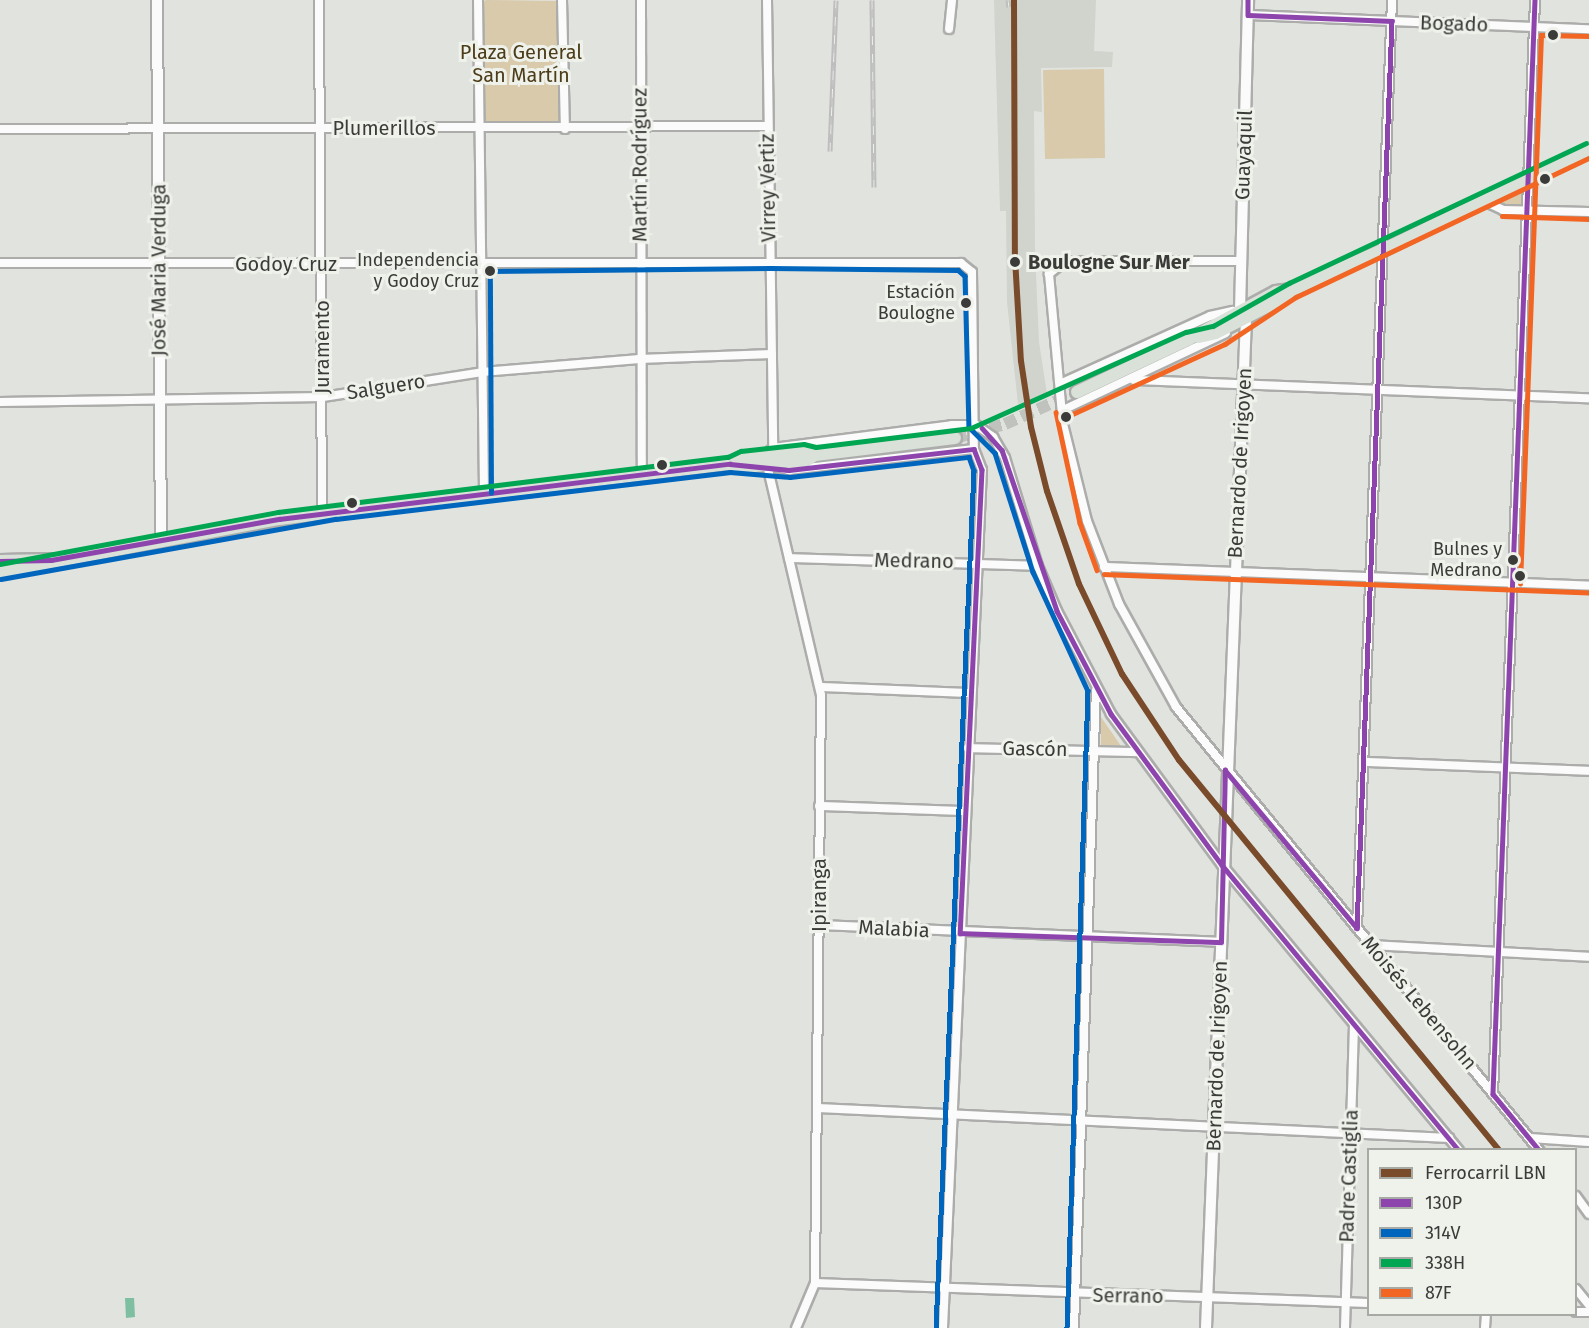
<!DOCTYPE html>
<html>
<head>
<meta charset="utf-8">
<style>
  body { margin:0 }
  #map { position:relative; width:1589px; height:1328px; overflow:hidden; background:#e1e3df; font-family:"Fira Sans",sans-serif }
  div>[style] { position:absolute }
  .built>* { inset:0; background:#d0d4cc }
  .green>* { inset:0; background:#d8caab }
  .water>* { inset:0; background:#7ebfa1 }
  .primary-tunnel>* { height:12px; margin-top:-6px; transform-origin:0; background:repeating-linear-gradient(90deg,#c0c2be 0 12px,transparent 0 18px) }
  .roads { filter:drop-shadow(2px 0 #acadab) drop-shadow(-2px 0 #acadab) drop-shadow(0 2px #acadab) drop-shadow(0 -2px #acadab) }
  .street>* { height:8px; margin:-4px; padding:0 4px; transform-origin:4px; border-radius:4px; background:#fafbfa }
  .secondary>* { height:10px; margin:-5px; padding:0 5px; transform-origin:5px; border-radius:5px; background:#fafbfa }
  .primary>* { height:12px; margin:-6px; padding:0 6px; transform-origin:6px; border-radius:6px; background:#d9e1d9 }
  .rail>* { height:5px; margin-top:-2.5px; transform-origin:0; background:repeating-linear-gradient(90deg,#eff1eb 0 9px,#bdbebd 0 18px); box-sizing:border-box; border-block:2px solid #bdbebd }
  .bus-1>* { height:4.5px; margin:-2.25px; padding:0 2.25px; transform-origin:2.25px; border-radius:2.25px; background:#8e44ad }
  .bus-2>* { height:4.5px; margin:-2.25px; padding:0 2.25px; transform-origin:2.25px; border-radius:2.25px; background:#0065bd }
  .bus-3>* { height:4.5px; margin:-2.25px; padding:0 2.25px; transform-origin:2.25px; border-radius:2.25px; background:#00a651 }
  .bus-4>* { height:4.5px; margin:-2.25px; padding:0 2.25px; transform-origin:2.25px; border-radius:2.25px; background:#f26522 }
  .rail-1>* { height:6px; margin:-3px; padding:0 3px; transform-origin:3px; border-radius:3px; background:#7a4b2a }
  .dots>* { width:16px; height:16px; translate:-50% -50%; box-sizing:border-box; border:3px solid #eff1eb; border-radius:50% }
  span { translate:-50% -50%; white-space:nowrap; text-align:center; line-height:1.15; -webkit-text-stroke:6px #eff1eb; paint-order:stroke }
  .bus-label { font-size:18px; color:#3b3c39 }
  .right { translate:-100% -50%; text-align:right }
  .street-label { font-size:20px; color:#3b3c39 }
  .park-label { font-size:20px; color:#4c3c19 }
  .stop-label { font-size:20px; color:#3b3c39; font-weight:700 }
  .left { translate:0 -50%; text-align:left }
  .legend { position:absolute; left:1367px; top:1148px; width:210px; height:168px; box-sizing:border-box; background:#eff1eb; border:2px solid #a7a9a4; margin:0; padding:8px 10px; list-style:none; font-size:18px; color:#3b3c39 }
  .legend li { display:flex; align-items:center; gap:12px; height:30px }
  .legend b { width:30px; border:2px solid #a7a9a4 }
</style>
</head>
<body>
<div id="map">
  <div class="built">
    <i style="clip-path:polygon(994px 0,1096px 0,1094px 51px,1113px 52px,1112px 67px,1041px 68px,1042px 112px,1034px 111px,1035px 251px,1039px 342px,1047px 394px,1018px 404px,1007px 302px,1006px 211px,1000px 211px)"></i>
  </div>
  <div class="green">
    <i style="clip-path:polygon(486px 0,557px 1px,560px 126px,485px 125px,483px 2px)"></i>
    <i style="clip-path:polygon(1104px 69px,1105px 158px,1045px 159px,1043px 70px)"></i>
    <i style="clip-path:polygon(1529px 180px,1527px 210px,1503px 210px,1484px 201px)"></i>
    <i style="clip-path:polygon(1101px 717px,1121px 746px,1101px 745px)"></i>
  </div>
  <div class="water">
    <i style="clip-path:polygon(125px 1298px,134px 1298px,135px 1317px,126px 1318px)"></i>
  </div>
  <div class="primary-tunnel">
    <i style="left:955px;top:438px;width:52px;rotate:-15.6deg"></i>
    <i style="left:1005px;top:424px;width:79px;rotate:-24deg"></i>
  </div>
  <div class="roads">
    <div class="street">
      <i style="left:319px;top:0;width:514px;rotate:89.67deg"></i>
      <i style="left:478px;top:0;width:493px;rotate:89.3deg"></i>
      <i style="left:562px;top:0;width:129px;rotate:88.7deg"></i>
      <i style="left:641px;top:0;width:475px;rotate:89.9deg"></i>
      <i style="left:767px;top:0;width:448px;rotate:89.2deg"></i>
      <i style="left:1248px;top:15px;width:341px;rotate:2.4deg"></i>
      <i style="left:949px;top:29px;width:29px;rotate:-84deg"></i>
      <i style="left:0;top:129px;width:767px;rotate:-0.22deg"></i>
      <i style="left:1484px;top:201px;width:21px;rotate:25deg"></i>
      <i style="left:1503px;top:210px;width:86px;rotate:1.3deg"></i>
      <i style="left:1241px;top:261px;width:176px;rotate:180deg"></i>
      <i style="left:1065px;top:261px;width:21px;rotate:141deg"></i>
      <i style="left:1049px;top:274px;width:151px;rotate:84.7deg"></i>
      <i style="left:1063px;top:424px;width:100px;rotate:76.1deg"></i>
      <i style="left:1087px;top:521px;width:89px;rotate:68.9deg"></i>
      <i style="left:1119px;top:604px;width:118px;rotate:61deg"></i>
      <i style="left:1176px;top:707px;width:573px;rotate:50.67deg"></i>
      <i style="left:0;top:263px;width:961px"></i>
      <i style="left:961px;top:263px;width:14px;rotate:39deg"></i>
      <i style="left:972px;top:272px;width:177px;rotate:89.4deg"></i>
      <i style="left:1134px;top:380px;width:455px;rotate:2.3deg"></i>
      <i style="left:1060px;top:384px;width:165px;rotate:-24.4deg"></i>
      <i style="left:1210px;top:316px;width:23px;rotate:-13deg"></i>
      <i style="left:0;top:402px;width:323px;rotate:-0.9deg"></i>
      <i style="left:323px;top:397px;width:161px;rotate:-8.9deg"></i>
      <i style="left:482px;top:372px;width:158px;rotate:-4.7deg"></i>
      <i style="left:639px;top:359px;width:133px;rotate:-2.2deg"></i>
      <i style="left:1063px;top:410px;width:180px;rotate:-25.3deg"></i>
      <i style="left:767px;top:454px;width:8px;rotate:-45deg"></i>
      <i style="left:773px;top:448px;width:180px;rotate:-7.3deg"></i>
      <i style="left:952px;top:425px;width:24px"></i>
      <i style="left:976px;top:425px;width:21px;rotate:35deg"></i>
      <i style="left:993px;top:437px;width:24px;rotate:60deg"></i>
      <i style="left:1005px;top:458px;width:113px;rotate:73deg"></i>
      <i style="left:1038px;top:566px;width:49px;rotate:67.1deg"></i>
      <i style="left:1057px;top:611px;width:116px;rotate:62.3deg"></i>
      <i style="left:1111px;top:714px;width:187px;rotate:53.7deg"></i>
      <i style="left:1222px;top:865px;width:371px;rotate:50.3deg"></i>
      <i style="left:789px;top:558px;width:249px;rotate:1.8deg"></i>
      <i style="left:1104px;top:567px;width:485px;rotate:2.2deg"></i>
      <i style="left:820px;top:687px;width:150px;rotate:2.3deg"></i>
      <i style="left:968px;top:748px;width:169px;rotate:1.4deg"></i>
      <i style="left:1366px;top:762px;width:223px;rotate:2.3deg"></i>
      <i style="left:819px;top:806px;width:146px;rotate:2deg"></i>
      <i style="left:818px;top:925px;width:403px;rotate:2.4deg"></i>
      <i style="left:1357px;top:928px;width:929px;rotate:-87.84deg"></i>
      <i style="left:1370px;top:945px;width:219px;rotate:3.1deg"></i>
      <i style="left:1493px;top:1094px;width:1095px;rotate:-87.8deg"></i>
      <i style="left:818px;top:1108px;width:632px;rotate:2.72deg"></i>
      <i style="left:1530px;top:1138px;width:59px;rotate:3.9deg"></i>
      <i style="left:1576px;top:1196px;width:22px;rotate:54deg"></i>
      <i style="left:815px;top:1283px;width:553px;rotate:2.07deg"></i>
      <i style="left:1576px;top:1289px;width:21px;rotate:51deg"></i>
      <i style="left:1576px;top:1312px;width:13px"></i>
      <i style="left:796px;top:1328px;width:49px;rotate:-67.1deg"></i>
      <i style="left:815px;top:1283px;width:588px;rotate:-89.42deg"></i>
      <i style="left:821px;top:695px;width:236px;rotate:-103.2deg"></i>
      <i style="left:767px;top:465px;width:23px;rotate:13deg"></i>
      <i style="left:789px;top:470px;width:186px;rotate:-6.5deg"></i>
      <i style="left:943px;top:1328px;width:859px;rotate:-87.4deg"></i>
      <i style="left:982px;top:470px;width:22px;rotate:-111deg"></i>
      <i style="left:1074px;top:1328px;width:638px;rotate:-88.03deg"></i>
      <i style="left:1345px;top:1328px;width:303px;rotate:-88.3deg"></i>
      <i style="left:1485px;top:1328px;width:14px;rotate:-86deg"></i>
    </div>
    <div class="secondary">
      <i style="left:157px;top:0;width:540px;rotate:89.58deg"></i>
      <i style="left:1240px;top:310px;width:310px;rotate:-88.5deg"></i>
      <i style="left:1206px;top:1328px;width:1012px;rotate:-87.73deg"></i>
    </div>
    <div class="primary">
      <i style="left:1199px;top:337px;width:17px;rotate:-13deg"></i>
      <i style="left:1216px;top:333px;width:72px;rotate:-27.3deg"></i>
      <i style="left:1280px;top:300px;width:16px;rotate:-40deg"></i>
      <i style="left:1077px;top:392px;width:124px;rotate:-25.3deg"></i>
      <i style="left:1189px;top:339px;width:99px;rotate:-28.4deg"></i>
      <i style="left:1276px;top:292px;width:16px;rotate:-7deg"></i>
      <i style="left:1292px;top:290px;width:101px;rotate:-24deg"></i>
      <i style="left:1384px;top:249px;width:228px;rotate:-25.8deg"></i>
      <i style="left:730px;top:464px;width:15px;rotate:11deg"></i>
      <i style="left:745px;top:467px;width:60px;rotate:-5.7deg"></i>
      <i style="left:805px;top:461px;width:12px;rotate:-31deg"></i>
      <i style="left:815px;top:455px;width:141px;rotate:-6.9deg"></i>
      <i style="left:0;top:561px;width:51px;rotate:-1.1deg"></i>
      <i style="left:0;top:572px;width:284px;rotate:-10.8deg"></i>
      <i style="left:279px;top:519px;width:454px;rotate:-7deg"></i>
      <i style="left:730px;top:464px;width:13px;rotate:-27deg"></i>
      <i style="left:742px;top:458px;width:62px;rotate:-6.4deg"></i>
      <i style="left:804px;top:451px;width:12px;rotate:20deg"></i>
    </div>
  </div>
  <div class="rail">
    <i style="left:872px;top:0;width:187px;rotate:89.4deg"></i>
    <i style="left:1008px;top:0;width:7px;rotate:82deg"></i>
    <i style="left:830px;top:151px;width:151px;rotate:-87.7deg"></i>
  </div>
  <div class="bus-1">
    <i style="left:1248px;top:0;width:15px;rotate:90deg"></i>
    <i style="left:1248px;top:15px;width:144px;rotate:2.4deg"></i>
    <i style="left:1392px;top:21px;width:908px;rotate:92.21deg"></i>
    <i style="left:1535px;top:0;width:1095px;rotate:92.2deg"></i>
    <i style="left:1493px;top:1094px;width:72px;rotate:50.6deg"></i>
    <i style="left:982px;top:428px;width:30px;rotate:48deg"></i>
    <i style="left:1002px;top:450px;width:170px;rotate:71.1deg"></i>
    <i style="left:1057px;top:611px;width:116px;rotate:62.3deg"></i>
    <i style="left:1111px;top:714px;width:187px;rotate:53.7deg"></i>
    <i style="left:1222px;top:865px;width:371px;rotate:50.3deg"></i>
    <i style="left:0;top:561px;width:51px;rotate:-1.1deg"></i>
    <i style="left:51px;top:560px;width:232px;rotate:-10.2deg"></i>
    <i style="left:279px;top:519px;width:454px;rotate:-7deg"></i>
    <i style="left:730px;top:464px;width:59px;rotate:5.8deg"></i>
    <i style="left:789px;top:470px;width:186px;rotate:-6.5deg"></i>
    <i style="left:974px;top:449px;width:22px;rotate:69deg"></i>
    <i style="left:982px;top:470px;width:464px;rotate:92.7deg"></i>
    <i style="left:960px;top:933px;width:261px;rotate:2deg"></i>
    <i style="left:1221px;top:942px;width:172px;rotate:-88.7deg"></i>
    <i style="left:1225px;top:770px;width:206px;rotate:50.1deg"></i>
  </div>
  <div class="bus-2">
    <i style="left:491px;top:493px;width:222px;rotate:-90.3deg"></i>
    <i style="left:490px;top:271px;width:280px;rotate:-0.6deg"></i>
    <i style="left:770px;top:268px;width:188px;rotate:0.6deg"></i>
    <i style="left:958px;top:270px;width:9px;rotate:41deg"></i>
    <i style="left:965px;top:276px;width:151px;rotate:88.5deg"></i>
    <i style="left:969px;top:427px;width:37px;rotate:45deg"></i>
    <i style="left:995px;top:453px;width:125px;rotate:72.3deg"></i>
    <i style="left:1033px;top:572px;width:131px;rotate:65.2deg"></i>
    <i style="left:1088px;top:691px;width:637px;rotate:91.89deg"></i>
    <i style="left:1px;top:579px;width:340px;rotate:-10.2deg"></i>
    <i style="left:336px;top:519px;width:397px;rotate:-6.8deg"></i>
    <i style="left:730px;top:472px;width:60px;rotate:4.8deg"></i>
    <i style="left:790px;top:477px;width:180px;rotate:-6.4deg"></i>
    <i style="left:969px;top:457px;width:15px;rotate:70deg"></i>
    <i style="left:974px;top:471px;width:858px;rotate:92.54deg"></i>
  </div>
  <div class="bus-3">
    <i style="left:0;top:564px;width:283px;rotate:-10.6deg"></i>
    <i style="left:278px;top:512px;width:453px;rotate:-7deg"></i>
    <i style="left:728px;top:457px;width:14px;rotate:-25deg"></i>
    <i style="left:741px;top:451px;width:63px;rotate:-6.3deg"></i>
    <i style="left:804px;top:444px;width:12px;rotate:14deg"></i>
    <i style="left:816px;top:447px;width:156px;rotate:-7deg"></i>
    <i style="left:971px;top:428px;width:235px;rotate:-24.1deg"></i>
    <i style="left:1186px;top:332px;width:28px;rotate:-13deg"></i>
    <i style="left:1213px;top:326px;width:87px;rotate:-29.5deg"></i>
    <i style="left:1289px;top:283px;width:328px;rotate:-25.2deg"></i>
  </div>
  <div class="bus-4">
    <i style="left:1502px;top:216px;width:87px;rotate:2deg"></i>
    <i style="left:1056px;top:412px;width:114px;rotate:77.8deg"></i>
    <i style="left:1080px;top:523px;width:50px;rotate:70.1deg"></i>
    <i style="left:1066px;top:417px;width:175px;rotate:-24.7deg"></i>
    <i style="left:1225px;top:344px;width:85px;rotate:-33.5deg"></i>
    <i style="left:1296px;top:297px;width:324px;rotate:-25.4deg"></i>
    <i style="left:1104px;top:574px;width:485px;rotate:2.2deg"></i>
    <i style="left:1520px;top:584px;width:549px;rotate:-87.81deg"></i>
    <i style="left:1541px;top:35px;width:48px;rotate:1.2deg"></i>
  </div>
  <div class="rail-1">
    <i style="left:1014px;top:0;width:258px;rotate:89.8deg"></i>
    <i style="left:1015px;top:258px;width:103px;rotate:86.7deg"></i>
    <i style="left:1021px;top:361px;width:67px;rotate:81.4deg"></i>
    <i style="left:1031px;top:427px;width:66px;rotate:76deg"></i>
    <i style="left:1047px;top:491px;width:98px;rotate:71deg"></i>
    <i style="left:1079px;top:584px;width:100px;rotate:64.5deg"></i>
    <i style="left:1122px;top:674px;width:103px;rotate:56.5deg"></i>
    <i style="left:1179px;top:760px;width:504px;rotate:50.63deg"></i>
  </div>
  <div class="dots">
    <i style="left:1553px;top:35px;background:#3b3c39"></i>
    <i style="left:1545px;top:179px;background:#3b3c39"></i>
    <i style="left:1015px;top:262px;background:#3b3c39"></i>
    <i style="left:490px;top:271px;background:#3b3c39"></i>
    <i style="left:966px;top:303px;background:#3b3c39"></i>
    <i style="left:1066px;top:417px;background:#3b3c39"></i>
    <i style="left:662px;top:465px;background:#3b3c39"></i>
    <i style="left:352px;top:503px;background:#3b3c39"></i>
    <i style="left:1513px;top:560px;background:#3b3c39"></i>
    <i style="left:1520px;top:576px;background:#3b3c39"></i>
  </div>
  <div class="bus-label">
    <span class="right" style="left:479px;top:271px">Independencia<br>y Godoy Cruz</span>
    <span class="right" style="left:955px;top:303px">Estación<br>Boulogne</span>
    <span class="right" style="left:1502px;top:560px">Bulnes y<br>Medrano</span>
  </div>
  <div class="street-label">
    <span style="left:1454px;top:24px;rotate:2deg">Bogado</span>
    <span style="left:384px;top:128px">Plumerillos</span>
    <span style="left:1244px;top:155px;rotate:-88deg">Guayaquil</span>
    <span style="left:640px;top:165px;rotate:-90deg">Martín Rodríguez</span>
    <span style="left:768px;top:188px;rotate:-91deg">Virrey Vértiz</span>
    <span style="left:286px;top:264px">Godoy Cruz</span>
    <span style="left:159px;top:270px;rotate:-90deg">José Maria Verduga</span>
    <span style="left:322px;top:347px;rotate:-90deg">Juramento</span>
    <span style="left:386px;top:387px;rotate:-9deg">Salguero</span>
    <span style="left:1240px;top:463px;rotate:-87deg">Bernardo de Irigoyen</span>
    <span style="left:914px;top:561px;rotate:1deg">Medrano</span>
    <span style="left:1035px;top:749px;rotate:1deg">Gascón</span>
    <span style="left:819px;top:895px;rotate:-90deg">Ipiranga</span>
    <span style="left:894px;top:929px;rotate:3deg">Malabia</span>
    <span style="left:1419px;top:1003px;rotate:50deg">Moisés Lebensohn</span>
    <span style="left:1217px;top:1056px;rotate:-88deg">Bernardo de Irigoyen</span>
    <span style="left:1349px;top:1176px;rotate:-88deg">Padre Castiglia</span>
    <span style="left:1128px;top:1296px;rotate:1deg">Serrano</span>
  </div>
  <div class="park-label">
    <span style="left:521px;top:64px">Plaza General<br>San Martín</span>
  </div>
  <div class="stop-label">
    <span class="left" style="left:1028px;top:262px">Boulogne Sur Mer</span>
  </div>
  <ul class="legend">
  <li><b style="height:8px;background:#7a4b2a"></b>Ferrocarril LBN</li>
  <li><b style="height:8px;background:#8e44ad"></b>130P</li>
  <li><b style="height:8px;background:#0065bd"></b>314V</li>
  <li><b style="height:8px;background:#00a651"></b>338H</li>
  <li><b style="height:8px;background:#f26522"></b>87F</li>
  </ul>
</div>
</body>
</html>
